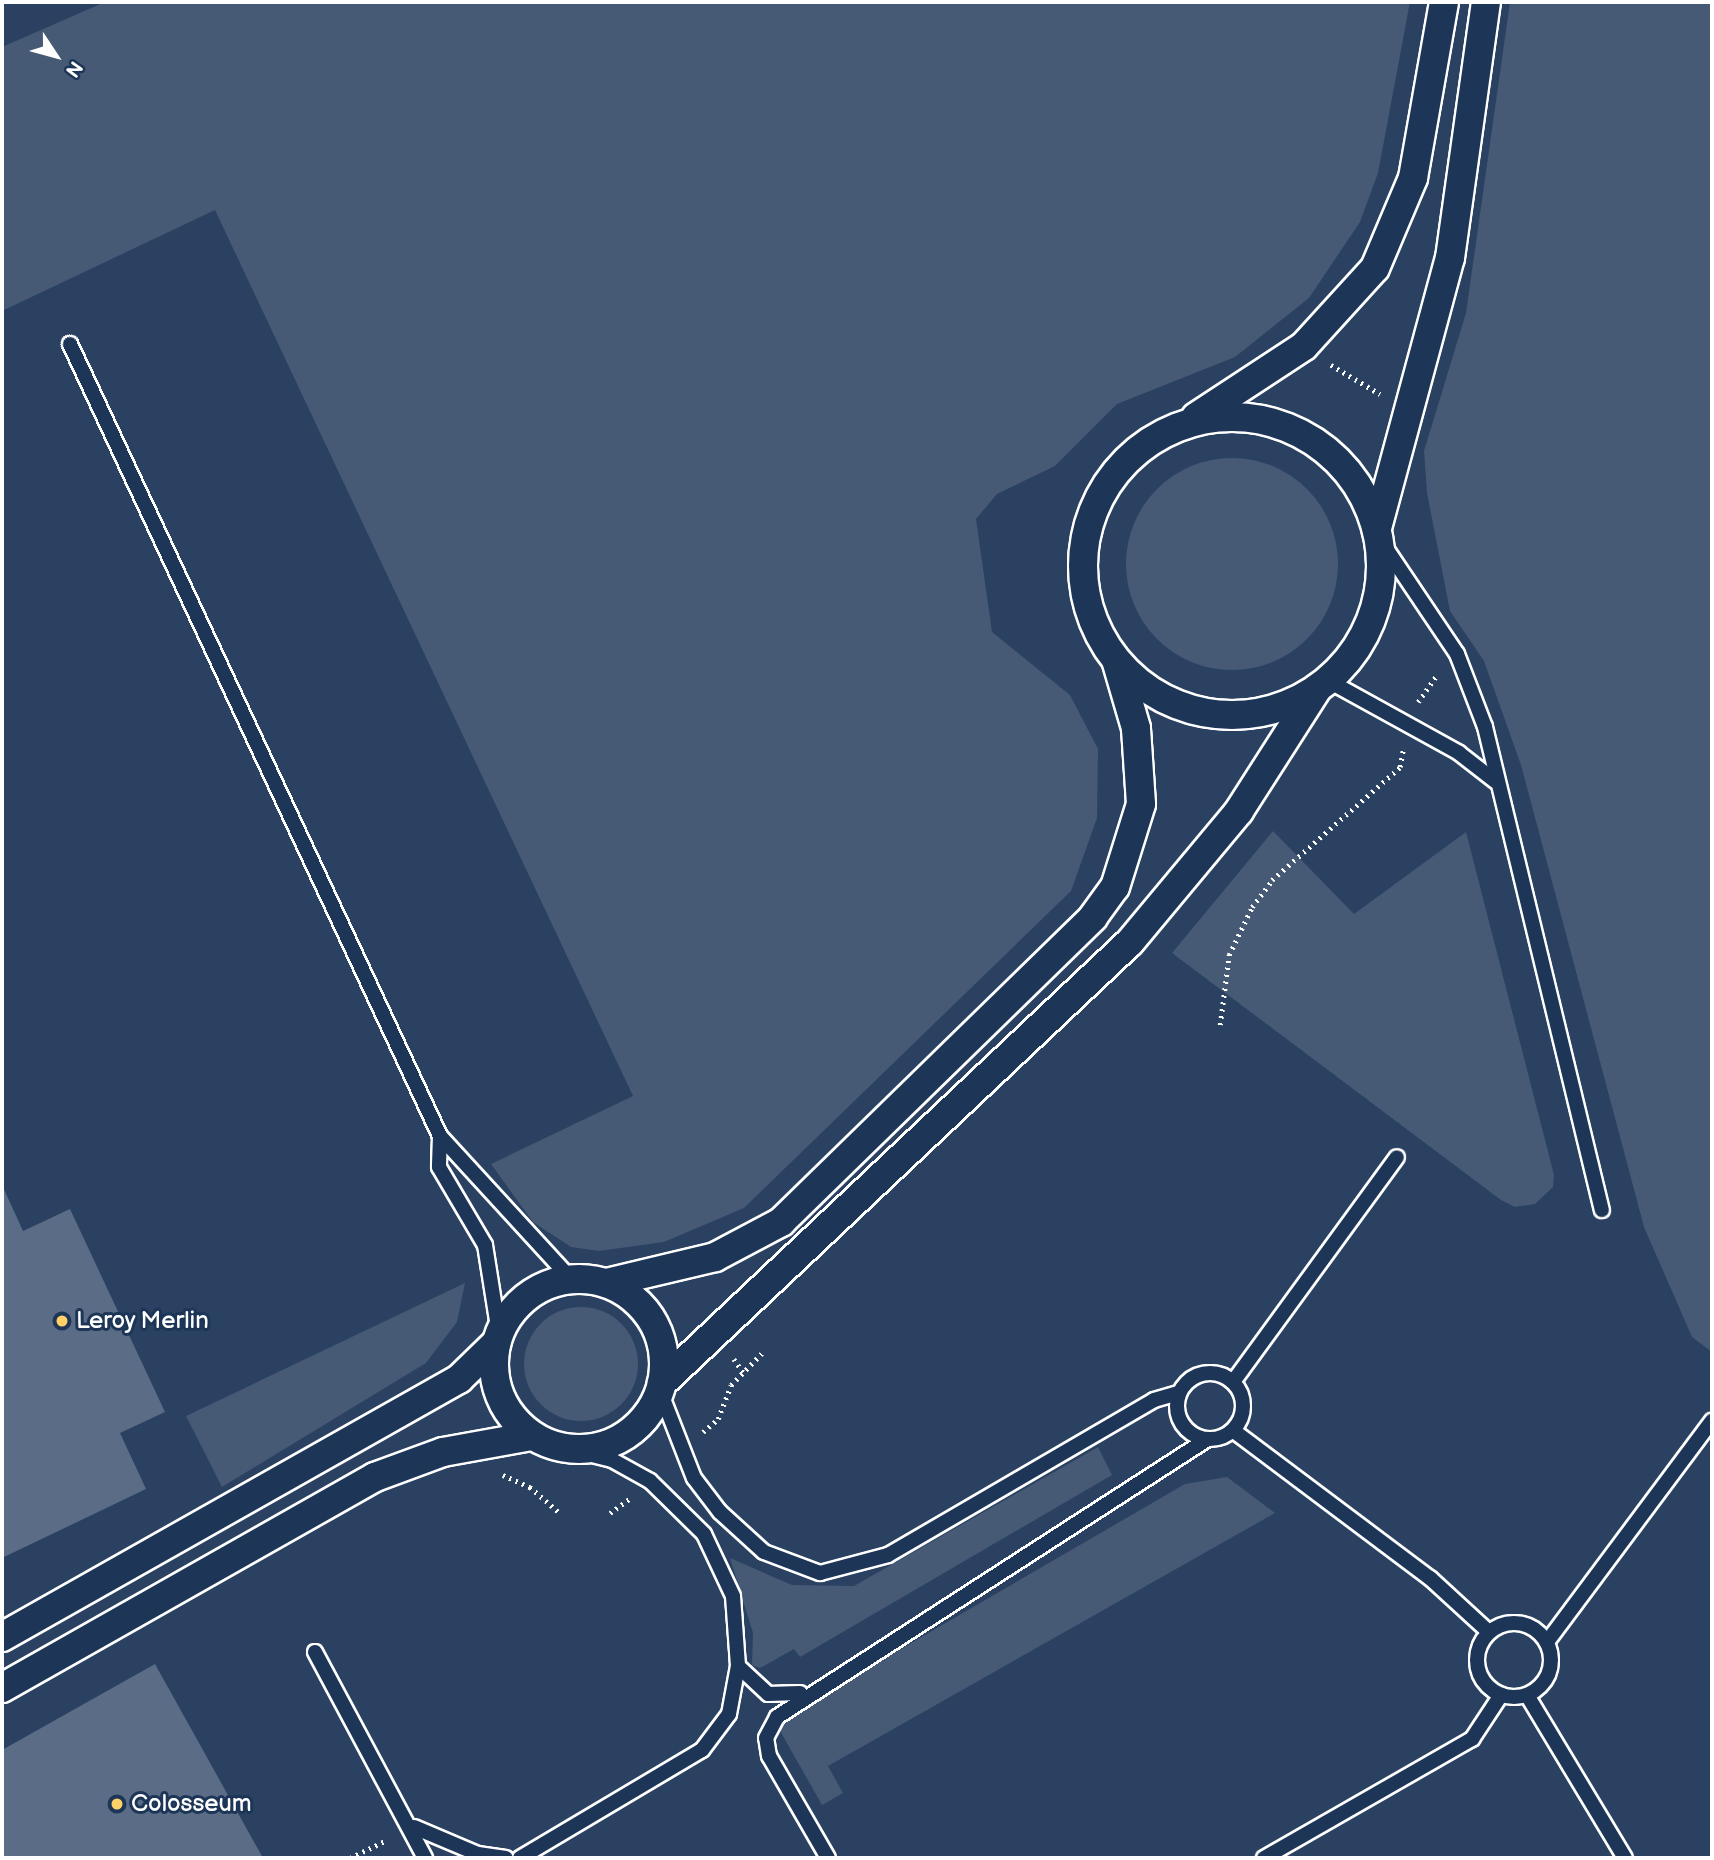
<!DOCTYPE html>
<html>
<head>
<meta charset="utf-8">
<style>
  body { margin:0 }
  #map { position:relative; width:1714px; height:1860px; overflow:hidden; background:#2a4161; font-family:"Balsamiq Sans",sans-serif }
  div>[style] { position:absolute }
  .green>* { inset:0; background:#465975 }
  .round { border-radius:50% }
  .building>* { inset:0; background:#5b6c86 }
  .path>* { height:4.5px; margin-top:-2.25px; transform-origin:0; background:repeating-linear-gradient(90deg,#fff 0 2px,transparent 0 7px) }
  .roads { filter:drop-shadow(2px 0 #fff) drop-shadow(-2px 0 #fff) drop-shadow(0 2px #fff) drop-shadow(0 -2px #fff) }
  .service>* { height:14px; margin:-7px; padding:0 7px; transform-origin:7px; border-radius:7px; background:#1d3557 }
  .service>.ring { margin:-7px; padding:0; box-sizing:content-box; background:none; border:14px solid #1d3557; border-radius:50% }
  .minor>* { height:28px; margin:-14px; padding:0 14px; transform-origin:14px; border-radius:14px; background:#1d3557 }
  .minor>.ring { margin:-14px; padding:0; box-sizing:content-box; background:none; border:28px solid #1d3557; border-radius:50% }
  .dots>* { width:19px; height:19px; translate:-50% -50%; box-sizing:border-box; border:4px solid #1d3557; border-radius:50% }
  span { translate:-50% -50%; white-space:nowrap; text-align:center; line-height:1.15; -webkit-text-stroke:6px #1d3557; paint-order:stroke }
  .poi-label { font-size:24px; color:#fff }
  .left { translate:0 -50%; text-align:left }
  .frame { position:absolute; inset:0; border:4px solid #fff; pointer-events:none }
  .north { position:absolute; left:21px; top:21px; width:70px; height:70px; -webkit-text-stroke:5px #1d3557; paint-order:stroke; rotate:126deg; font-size:19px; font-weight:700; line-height:28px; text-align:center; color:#fff }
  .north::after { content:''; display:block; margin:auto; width:24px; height:32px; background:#fff; clip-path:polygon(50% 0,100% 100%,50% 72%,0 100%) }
</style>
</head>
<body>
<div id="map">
  <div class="green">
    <i style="clip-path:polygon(105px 2px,1410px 2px,1378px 173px,1360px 222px,1309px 298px,1235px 357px,1117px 404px,1055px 466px,997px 494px,976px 519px,992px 632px,1070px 695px,1098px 749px,1097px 818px,1071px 891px,744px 1208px,664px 1242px,599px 1251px,571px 1247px,533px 1222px,491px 1164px,633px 1096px,215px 210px,2px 311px,2px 47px)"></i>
    <i style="clip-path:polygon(1510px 2px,1712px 2px,1712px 1352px,1692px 1337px,1644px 1227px,1521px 765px,1484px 661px,1450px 611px,1427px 493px,1424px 451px,1466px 313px)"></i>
    <i class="round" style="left:1126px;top:458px;width:212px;height:212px"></i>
    <i style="clip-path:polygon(1273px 831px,1354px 914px,1466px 832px,1554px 1175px,1553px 1187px,1535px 1204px,1515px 1207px,1501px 1200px,1172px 953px)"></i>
    <i style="clip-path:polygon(465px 1283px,457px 1322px,426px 1363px,222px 1487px,186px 1416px)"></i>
    <i class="round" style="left:524px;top:1307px;width:114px;height:114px"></i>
    <i style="clip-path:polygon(1098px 1447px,1112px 1475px,800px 1657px,794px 1649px,760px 1668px,752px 1665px,753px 1633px,730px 1558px,792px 1585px,854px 1586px)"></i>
    <i style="clip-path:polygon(1227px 1477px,1275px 1513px,828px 1766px,843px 1793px,822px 1805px,775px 1722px,1185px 1484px)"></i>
  </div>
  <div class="building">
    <i style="clip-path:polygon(2px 1185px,23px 1231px,70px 1209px,165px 1412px,120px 1433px,146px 1489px,2px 1558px)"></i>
    <i style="clip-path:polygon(155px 1664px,263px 1858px,2px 1858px,2px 1750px)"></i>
  </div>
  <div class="path">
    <i style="left:1331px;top:365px;width:57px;rotate:30.6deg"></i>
    <i style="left:1418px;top:702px;width:33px;rotate:-55deg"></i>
    <i style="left:1220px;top:1025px;width:71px;rotate:-82.7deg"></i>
    <i style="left:1229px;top:955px;width:53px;rotate:-64.4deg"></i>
    <i style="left:1252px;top:907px;width:34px;rotate:-53deg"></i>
    <i style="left:1272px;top:880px;width:171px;rotate:-41.4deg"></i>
    <i style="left:1400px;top:767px;width:17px;rotate:-80deg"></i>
    <i style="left:734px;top:1359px;width:16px;rotate:55deg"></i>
    <i style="left:703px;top:1432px;width:20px;rotate:-41deg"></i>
    <i style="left:718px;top:1419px;width:36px;rotate:-69deg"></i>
    <i style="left:731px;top:1385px;width:45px;rotate:-45.9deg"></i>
    <i style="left:503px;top:1475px;width:30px;rotate:24deg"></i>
    <i style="left:530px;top:1487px;width:41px;rotate:41.1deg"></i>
    <i style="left:610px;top:1513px;width:24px;rotate:-36deg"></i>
    <i style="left:350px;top:1858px;width:41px;rotate:-25.9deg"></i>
  </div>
  <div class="roads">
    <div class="service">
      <i style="left:70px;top:344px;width:874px;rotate:64.96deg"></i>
      <i style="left:440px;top:1136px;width:194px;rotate:47.5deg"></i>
      <i style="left:1379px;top:538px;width:140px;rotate:56.1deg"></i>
      <i style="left:1457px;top:654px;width:78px;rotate:69deg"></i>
      <i style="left:1485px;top:727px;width:497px;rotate:76.4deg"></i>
      <i style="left:1327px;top:680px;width:151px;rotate:28.9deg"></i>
      <i style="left:1459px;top:753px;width:46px;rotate:37.9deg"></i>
      <i style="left:440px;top:1136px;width:31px;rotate:92deg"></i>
      <i style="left:439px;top:1167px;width:91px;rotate:59.5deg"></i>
      <i style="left:485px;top:1245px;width:89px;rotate:81deg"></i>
      <i class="ring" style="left:1177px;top:1373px;width:52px;height:52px"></i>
      <i style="left:1233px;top:1382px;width:278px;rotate:-53.9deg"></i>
      <i style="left:660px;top:1391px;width:93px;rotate:68.7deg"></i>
      <i style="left:694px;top:1478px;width:43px;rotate:52.6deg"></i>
      <i style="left:720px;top:1512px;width:59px;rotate:42.3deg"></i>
      <i style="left:764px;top:1552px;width:60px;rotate:20.6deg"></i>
      <i style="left:820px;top:1573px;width:70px;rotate:-14.8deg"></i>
      <i style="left:888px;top:1555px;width:308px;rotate:-30.2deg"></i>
      <i style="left:1154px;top:1400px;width:26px;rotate:-16deg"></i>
      <i style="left:1234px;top:1431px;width:245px;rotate:36.9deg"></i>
      <i style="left:1430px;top:1578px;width:80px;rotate:42.5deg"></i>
      <i class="ring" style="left:1477px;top:1623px;width:60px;height:60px"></i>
      <i style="left:1547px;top:1642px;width:276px;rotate:-53.3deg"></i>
      <i style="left:315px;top:1652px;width:234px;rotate:61.9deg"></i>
      <i style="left:738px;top:1666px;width:41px;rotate:43deg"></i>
      <i style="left:768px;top:1694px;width:32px;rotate:-2deg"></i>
      <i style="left:1527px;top:1695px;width:190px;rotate:59deg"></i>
      <i style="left:414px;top:1827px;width:69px;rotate:22.9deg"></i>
      <i style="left:478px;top:1854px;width:28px;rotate:8deg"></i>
      <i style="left:520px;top:1858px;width:212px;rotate:-30.7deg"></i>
      <i style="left:702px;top:1750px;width:45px;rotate:-53.1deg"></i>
      <i style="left:729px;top:1714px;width:49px;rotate:-79.4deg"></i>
      <i style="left:738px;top:1666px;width:70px;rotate:-94.1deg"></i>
      <i style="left:733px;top:1596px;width:68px;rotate:-115.1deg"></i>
      <i style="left:704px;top:1534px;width:76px;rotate:-135.5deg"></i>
      <i style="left:650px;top:1481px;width:43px;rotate:-151.1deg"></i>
      <i style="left:612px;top:1460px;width:49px;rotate:-166deg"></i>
      <i style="left:828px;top:1858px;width:118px;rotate:-120deg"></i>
      <i style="left:769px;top:1756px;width:18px;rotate:-99deg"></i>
      <i style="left:766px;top:1738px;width:24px;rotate:-62deg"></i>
      <i style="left:777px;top:1717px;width:511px;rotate:-32.85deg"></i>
      <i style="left:1264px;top:1858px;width:240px;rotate:-29.8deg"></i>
      <i style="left:1472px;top:1739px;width:53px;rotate:-56.6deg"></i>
    </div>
    <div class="minor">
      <i style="left:1196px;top:417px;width:129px;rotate:-33.3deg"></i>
      <i style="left:1304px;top:346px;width:105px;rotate:-47.7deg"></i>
      <i style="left:1375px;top:268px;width:98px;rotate:-67.1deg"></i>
      <i style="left:1413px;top:178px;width:179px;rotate:-80deg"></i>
      <i class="ring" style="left:1083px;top:417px;width:270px;height:270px"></i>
      <i style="left:1377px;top:528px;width:280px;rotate:-74.9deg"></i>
      <i style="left:1450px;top:258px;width:259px;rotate:-82deg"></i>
      <i class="ring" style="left:494px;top:1279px;width:142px;height:142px"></i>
      <i style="left:606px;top:1283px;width:112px;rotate:-13.4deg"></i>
      <i style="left:715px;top:1257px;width:75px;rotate:-27.9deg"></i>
      <i style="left:781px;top:1222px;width:436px;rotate:-44.3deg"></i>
      <i style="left:1093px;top:917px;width:37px;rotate:-54deg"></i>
      <i style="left:1115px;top:887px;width:87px;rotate:-72.6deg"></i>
      <i style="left:1141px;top:804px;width:76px;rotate:-93.8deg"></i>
      <i style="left:1136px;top:728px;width:68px;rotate:-106.3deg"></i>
      <i style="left:662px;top:1383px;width:643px;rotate:-43.3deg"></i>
      <i style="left:1130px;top:942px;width:170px;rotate:-50.2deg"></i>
      <i style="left:1239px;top:811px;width:145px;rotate:-57.4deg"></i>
      <i style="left:2px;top:1637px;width:525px;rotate:-29.45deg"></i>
      <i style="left:459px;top:1379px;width:52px;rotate:-44.2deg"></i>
      <i style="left:2px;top:1688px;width:429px;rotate:-29.5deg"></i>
      <i style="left:375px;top:1477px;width:72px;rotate:-20.2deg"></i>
      <i style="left:443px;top:1452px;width:90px;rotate:-10.2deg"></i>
    </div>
  </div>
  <div class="dots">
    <i style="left:62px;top:1321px;background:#ffd166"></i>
    <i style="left:117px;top:1804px;background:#ffd166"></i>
  </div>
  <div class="poi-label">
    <span class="left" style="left:76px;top:1321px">Leroy Merlin</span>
    <span class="left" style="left:131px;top:1804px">Colosseum</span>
  </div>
  <div class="frame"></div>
  <div class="north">N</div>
</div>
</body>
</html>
